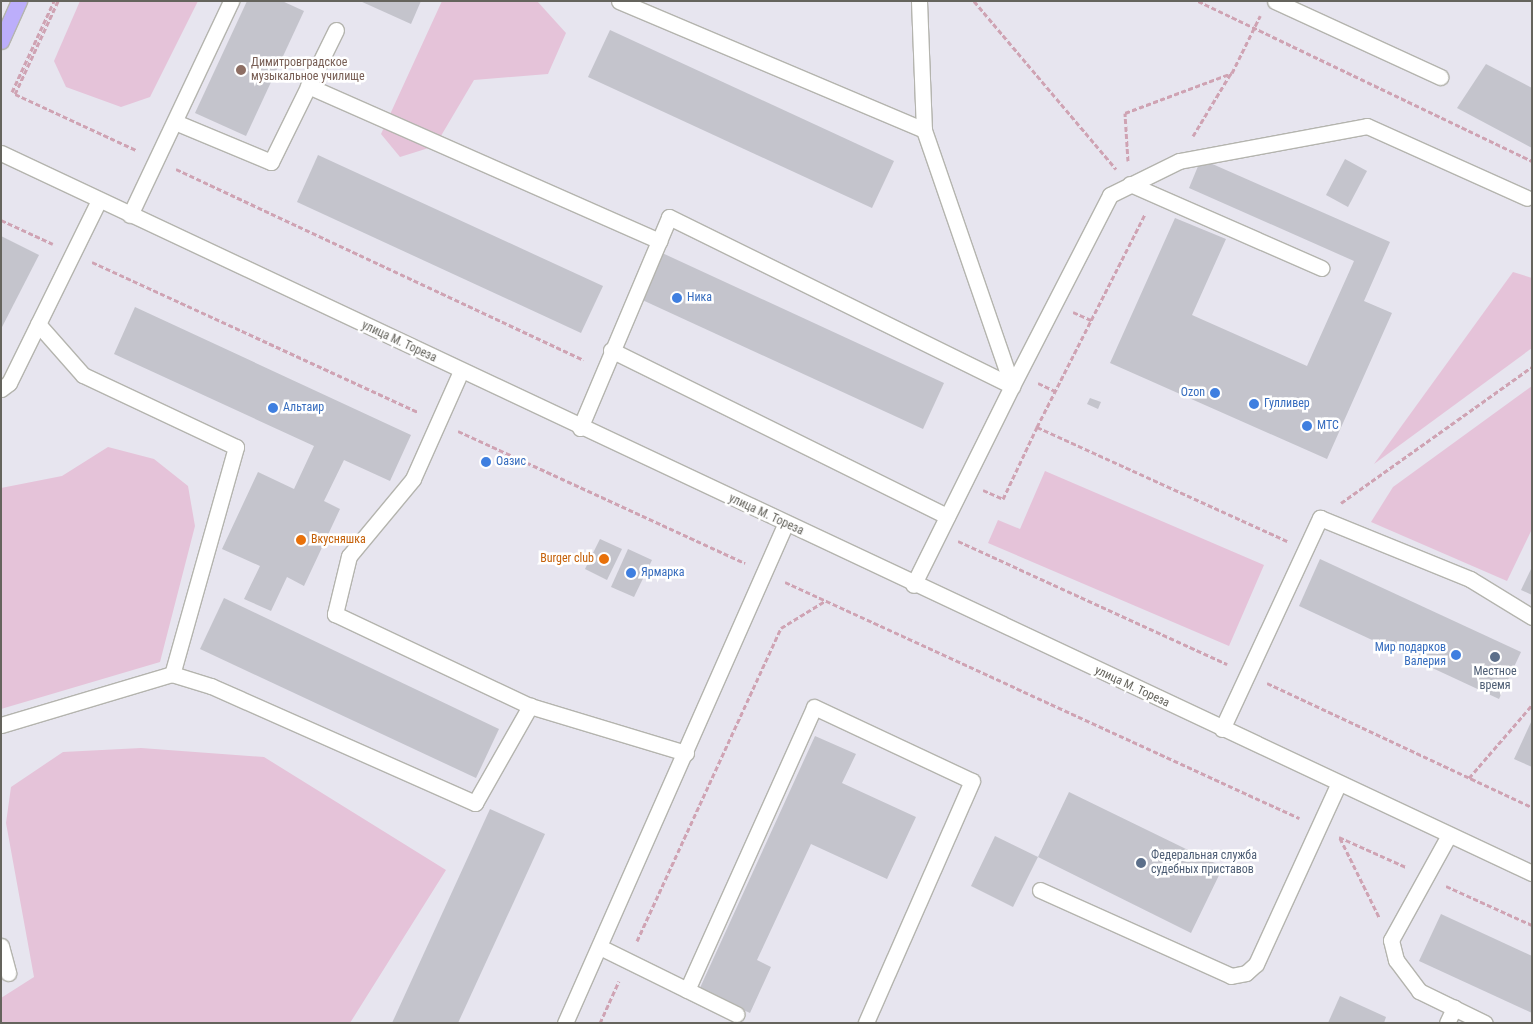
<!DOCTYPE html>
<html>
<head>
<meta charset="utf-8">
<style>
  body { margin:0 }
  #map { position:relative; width:1533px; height:1024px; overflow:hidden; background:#e7e5ef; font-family:"Roboto Condensed",sans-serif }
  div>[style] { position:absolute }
  .green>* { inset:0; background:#e5c3d9 }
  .building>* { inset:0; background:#c4c4cc }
  .path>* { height:3px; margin-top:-1.5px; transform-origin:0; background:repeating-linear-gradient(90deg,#cfa3b3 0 5px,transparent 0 7.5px) }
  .roads { filter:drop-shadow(1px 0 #b4b4ae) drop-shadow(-1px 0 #b4b4ae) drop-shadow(0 1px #b4b4ae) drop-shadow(0 -1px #b4b4ae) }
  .minor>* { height:15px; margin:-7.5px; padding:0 7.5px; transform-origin:7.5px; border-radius:7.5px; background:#fff }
  .major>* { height:15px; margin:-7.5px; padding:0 7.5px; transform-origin:7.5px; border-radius:7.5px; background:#bcaefb }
  .dots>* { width:14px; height:14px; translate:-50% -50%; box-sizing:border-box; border:2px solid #fff; border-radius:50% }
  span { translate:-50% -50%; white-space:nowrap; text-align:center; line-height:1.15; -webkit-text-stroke:5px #fff; paint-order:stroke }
  .education-label { font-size:12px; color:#785e54 }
  .left { translate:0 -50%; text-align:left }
  .shop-label { font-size:12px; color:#366cbe }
  .right { translate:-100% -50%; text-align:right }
  .street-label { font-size:12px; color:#65645d }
  .food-label { font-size:12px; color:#c56008 }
  .service-label { font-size:12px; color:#4e5e75 }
  .frame { position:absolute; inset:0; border:2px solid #65645d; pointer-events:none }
</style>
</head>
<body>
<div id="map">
  <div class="green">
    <i style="clip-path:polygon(80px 1px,198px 1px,150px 97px,121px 107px,66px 87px,54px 61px)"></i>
    <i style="clip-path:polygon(442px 1px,537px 1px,566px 33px,548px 74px,474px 80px,435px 146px,400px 157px,381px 134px)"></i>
    <i style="clip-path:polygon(1513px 272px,1532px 278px,1532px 348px,1374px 464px)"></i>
    <i style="clip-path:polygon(1532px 386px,1532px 529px,1507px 581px,1371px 522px,1393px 487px)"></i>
    <i style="clip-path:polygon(108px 447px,154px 459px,188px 486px,195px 526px,160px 662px,1px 709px,1px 488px,62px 476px)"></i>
    <i style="clip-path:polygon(1045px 471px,1264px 565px,1229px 646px,988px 543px,998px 520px,1020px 529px)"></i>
    <i style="clip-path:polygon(141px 748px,264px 757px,446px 870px,350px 1023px,1px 1023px,1px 998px,34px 977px,6px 823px,11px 787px,63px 752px)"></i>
  </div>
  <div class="building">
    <i style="clip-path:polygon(247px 1px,282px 1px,304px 11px,246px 136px,195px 113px)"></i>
    <i style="clip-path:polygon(360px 1px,421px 1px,411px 24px)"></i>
    <i style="clip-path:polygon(610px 30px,894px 161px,872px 208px,588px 77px)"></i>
    <i style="clip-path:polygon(1486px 64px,1532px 88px,1532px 148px,1457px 108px)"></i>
    <i style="clip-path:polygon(318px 155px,603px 286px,581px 333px,297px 202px)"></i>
    <i style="clip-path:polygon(1201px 159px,1390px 242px,1364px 301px,1392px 313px,1327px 459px,1110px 363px,1175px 218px,1226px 239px,1192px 315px,1307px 366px,1354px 261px,1189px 188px)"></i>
    <i style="clip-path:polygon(1345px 159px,1367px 171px,1348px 207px,1326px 195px)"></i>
    <i style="clip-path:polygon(1px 236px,39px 255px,1px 329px)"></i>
    <i style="clip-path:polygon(660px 252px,944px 383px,923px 429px,638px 298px)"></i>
    <i style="clip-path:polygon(135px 307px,411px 435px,390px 481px,344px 460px,324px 501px,340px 509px,304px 586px,287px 577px,271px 611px,244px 599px,260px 566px,222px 549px,258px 472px,294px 489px,314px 446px,114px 354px)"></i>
    <i style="clip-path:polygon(1090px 398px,1101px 402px,1098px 409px,1087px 404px)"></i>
    <i style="clip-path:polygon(600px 539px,622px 549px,607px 580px,585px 569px)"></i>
    <i style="clip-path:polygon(628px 549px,652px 560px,634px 597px,611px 587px)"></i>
    <i style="clip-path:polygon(1320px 559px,1521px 652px,1499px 699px,1299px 606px)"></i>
    <i style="clip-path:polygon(1532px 567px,1532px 595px,1521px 590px)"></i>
    <i style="clip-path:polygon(224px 598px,499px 729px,476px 778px,200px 649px)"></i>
    <i style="clip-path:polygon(1532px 720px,1532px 767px,1514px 759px)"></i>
    <i style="clip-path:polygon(815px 736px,856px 754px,842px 783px,916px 817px,887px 879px,811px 844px,757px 960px,771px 967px,750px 1013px,699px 990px)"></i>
    <i style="clip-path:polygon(1069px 792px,1223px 867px,1191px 933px,1038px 857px,1013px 907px,971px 886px,995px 836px,1038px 857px)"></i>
    <i style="clip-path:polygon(490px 809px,545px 834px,458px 1023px,392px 1023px)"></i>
    <i style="clip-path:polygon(1441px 914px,1532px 956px,1532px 1013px,1419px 961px)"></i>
    <i style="clip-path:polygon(1340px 996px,1386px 1017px,1384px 1023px,1328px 1023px)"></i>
  </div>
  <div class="path">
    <i style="left:58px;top:1px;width:102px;rotate:114.8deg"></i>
    <i style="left:15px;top:94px;width:133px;rotate:24.8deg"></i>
    <i style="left:974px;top:1px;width:220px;rotate:49.8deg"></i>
    <i style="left:1198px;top:1px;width:370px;rotate:25.6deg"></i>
    <i style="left:12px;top:92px;width:100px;rotate:-65.2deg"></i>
    <i style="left:1193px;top:136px;width:74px;rotate:-58.9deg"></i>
    <i style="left:1128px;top:161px;width:48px;rotate:-93.6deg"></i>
    <i style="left:1125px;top:113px;width:114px;rotate:-20.5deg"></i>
    <i style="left:1232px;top:73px;width:64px;rotate:-63.8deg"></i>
    <i style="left:176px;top:169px;width:450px;rotate:25.1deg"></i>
    <i style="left:1px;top:220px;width:57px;rotate:24.8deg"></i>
    <i style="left:92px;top:262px;width:359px;rotate:24.7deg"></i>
    <i style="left:1073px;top:312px;width:20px;rotate:24deg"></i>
    <i style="left:1038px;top:383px;width:19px;rotate:25deg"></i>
    <i style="left:1037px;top:427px;width:239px;rotate:-63.1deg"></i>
    <i style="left:458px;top:431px;width:316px;rotate:24.7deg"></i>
    <i style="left:983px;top:490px;width:22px;rotate:24deg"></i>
    <i style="left:1003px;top:499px;width:80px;rotate:-64.7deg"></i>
    <i style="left:1037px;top:427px;width:275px;rotate:24.5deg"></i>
    <i style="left:1341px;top:503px;width:234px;rotate:-35.5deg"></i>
    <i style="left:958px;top:541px;width:296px;rotate:24.6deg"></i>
    <i style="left:785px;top:582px;width:566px;rotate:24.66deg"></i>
    <i style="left:1267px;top:683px;width:293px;rotate:25.1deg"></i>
    <i style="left:1469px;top:778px;width:96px;rotate:-49.2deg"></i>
    <i style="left:1339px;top:837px;width:73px;rotate:24.1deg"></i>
    <i style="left:1340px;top:838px;width:88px;rotate:63.7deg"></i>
    <i style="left:1446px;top:886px;width:94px;rotate:24.4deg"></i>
    <i style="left:637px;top:941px;width:345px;rotate:-65.3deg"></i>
    <i style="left:781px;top:628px;width:52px;rotate:-31.5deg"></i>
    <i style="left:600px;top:1023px;width:46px;rotate:-65.7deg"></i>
  </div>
  <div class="roads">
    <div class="minor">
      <i style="left:619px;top:1px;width:331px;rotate:22.9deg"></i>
      <i style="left:919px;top:1px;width:129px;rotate:87.8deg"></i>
      <i style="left:924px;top:130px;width:271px;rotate:71deg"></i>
      <i style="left:1275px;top:1px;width:182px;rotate:24.7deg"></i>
      <i style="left:308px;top:86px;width:384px;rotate:23.8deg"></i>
      <i style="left:175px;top:122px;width:104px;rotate:22.6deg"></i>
      <i style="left:271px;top:162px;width:147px;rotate:-63.8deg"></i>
      <i style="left:1px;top:153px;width:1692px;rotate:25.19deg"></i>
      <i style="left:1130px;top:184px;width:209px;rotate:23.7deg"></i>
      <i style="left:130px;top:215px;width:237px;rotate:-64.7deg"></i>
      <i style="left:38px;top:324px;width:68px;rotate:48.6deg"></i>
      <i style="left:83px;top:375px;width:169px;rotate:25.2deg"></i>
      <i style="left:236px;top:447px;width:236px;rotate:105.7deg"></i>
      <i style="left:611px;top:350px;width:375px;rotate:26.3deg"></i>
      <i style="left:461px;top:371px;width:118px;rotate:114deg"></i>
      <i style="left:413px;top:479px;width:100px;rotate:129.7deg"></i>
      <i style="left:349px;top:556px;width:60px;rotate:103.6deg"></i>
      <i style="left:335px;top:614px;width:216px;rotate:25.3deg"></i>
      <i style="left:1012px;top:386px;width:215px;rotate:-62.8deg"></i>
      <i style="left:1110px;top:195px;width:77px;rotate:-26.2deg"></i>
      <i style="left:1179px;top:161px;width:191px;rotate:-10.5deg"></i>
      <i style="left:1367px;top:126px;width:175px;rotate:24.2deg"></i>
      <i style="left:1px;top:389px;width:10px;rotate:-37deg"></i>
      <i style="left:9px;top:383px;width:204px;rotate:-63.8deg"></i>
      <i style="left:580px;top:428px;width:229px;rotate:-67.1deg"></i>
      <i style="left:669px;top:217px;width:382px;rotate:26.2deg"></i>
      <i style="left:1012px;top:386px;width:222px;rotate:116.4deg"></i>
      <i style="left:1px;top:725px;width:178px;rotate:-16.6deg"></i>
      <i style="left:172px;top:674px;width:41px;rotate:17.1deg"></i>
      <i style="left:211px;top:686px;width:289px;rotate:23.9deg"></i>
      <i style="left:475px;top:803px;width:112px;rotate:-60.4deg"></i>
      <i style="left:530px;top:706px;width:163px;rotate:16.8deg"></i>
      <i style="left:1222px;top:729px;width:233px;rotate:-65.1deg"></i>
      <i style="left:1320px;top:518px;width:162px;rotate:22.1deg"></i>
      <i style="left:1470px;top:579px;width:73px;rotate:31.5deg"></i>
      <i style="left:1449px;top:835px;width:120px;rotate:118.9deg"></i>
      <i style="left:1391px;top:940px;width:21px;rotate:76deg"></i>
      <i style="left:1396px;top:960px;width:39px;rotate:53deg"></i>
      <i style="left:1419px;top:991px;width:73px;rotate:25.9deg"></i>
      <i style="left:1040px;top:890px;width:209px;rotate:24.2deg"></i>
      <i style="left:1231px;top:976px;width:15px;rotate:-11deg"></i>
      <i style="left:1246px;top:973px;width:13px;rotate:-42deg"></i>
      <i style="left:1256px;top:964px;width:199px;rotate:-65.4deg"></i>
      <i style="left:1px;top:946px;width:28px;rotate:75deg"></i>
      <i style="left:600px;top:947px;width:152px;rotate:26.2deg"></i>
      <i style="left:687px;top:990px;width:310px;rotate:-65.8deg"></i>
      <i style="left:814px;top:707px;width:174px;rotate:25.1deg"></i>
      <i style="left:972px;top:781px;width:264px;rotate:113.7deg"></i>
      <i style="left:565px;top:1023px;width:544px;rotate:-66.17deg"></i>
      <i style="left:1447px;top:1023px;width:17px;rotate:-65deg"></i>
    </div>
    <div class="major">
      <i style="left:1px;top:41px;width:44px;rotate:-65.8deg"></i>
    </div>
  </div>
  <div class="dots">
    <i style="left:241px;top:70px;background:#8d6e63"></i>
    <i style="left:677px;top:298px;background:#3f7fe0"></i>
    <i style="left:1215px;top:393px;background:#3f7fe0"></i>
    <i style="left:1254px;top:404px;background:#3f7fe0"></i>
    <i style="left:273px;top:408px;background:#3f7fe0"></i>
    <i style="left:1307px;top:426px;background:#3f7fe0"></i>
    <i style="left:486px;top:462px;background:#3f7fe0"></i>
    <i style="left:301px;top:540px;background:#e8710a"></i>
    <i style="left:604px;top:559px;background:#e8710a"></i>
    <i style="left:631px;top:573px;background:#3f7fe0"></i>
    <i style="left:1456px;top:655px;background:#3f7fe0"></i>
    <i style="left:1495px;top:657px;background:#5c6f8a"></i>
    <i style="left:1141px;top:863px;background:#5c6f8a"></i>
  </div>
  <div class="education-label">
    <span class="left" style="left:251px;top:70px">Димитровградское<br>музыкальное училище</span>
  </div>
  <div class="shop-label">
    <span class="left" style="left:687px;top:298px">Ника</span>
    <span class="right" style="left:1205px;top:393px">Ozon</span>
    <span class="left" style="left:1264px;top:404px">Гулливер</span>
    <span class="left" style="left:283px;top:408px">Альтаир</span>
    <span class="left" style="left:1317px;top:426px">МТС</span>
    <span class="left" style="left:496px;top:462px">Оазис</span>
    <span class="left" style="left:641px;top:573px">Ярмарка</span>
    <span class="right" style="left:1446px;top:655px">Мир подарков<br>Валерия</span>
  </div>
  <div class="street-label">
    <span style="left:399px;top:342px;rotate:25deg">улица М. Тореза</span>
    <span style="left:766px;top:515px;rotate:25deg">улица М. Тореза</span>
    <span style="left:1132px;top:687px;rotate:25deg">улица М. Тореза</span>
  </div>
  <div class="food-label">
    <span class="left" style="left:311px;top:540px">Вкусняшка</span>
    <span class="right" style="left:594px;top:559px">Burger club</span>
  </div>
  <div class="service-label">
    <span style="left:1495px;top:679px">Местное<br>время</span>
    <span class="left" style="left:1151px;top:863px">Федеральная служба<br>судебных приставов</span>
  </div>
  <div class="frame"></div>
</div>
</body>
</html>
